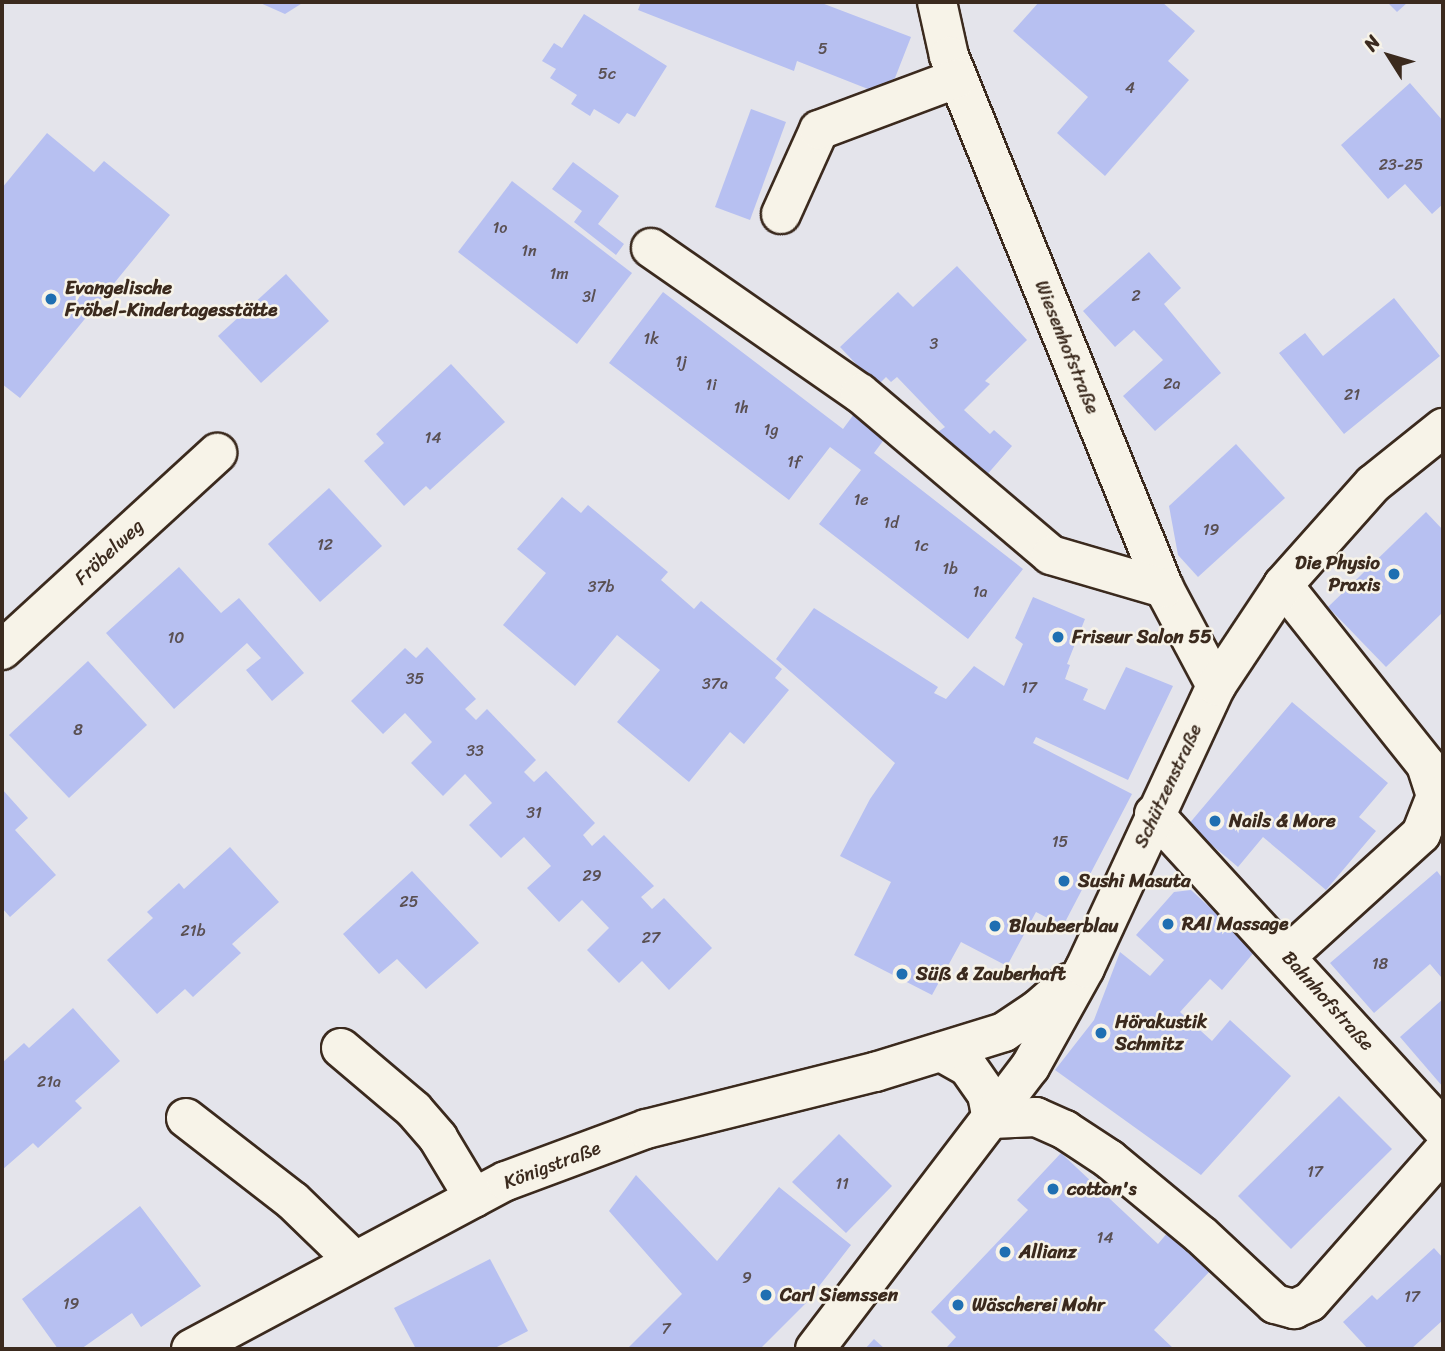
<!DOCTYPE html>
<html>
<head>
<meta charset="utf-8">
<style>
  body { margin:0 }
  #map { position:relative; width:1445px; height:1351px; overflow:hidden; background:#e4e4eb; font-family:Sriracha,sans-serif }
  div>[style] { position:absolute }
  .building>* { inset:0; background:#b7c0f1 }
  .roads { filter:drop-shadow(2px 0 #3b2a1e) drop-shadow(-2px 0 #3b2a1e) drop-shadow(0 2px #3b2a1e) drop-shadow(0 -2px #3b2a1e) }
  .minor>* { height:38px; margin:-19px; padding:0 19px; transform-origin:19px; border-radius:19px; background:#f7f3e8 }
  .major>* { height:38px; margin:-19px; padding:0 19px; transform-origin:19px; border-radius:19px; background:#f7f3e8 }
  .dots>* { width:19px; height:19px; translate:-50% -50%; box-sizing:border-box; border:4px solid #f7f3e8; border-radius:50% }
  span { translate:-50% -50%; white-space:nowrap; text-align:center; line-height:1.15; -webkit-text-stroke:5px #f7f3e8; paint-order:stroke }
  .number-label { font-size:16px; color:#5a5053 }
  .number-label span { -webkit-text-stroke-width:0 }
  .poi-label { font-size:19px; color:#3b2a1e; font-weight:700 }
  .left { translate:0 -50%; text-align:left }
  .right { translate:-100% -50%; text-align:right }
  .street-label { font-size:19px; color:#3b2a1e }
  .frame { position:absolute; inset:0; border:4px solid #3b2a1e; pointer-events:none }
  .north { position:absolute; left:1354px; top:21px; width:70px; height:70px; -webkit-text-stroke:5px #f7f3e8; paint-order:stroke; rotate:307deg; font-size:19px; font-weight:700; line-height:28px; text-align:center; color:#3b2a1e }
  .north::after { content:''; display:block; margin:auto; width:24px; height:32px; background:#3b2a1e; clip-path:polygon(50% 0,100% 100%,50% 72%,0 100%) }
</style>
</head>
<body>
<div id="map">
  <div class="building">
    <i style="clip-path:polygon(258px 2px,304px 2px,285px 14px)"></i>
    <i style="clip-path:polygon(641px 2px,819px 2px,911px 37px,895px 78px,873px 91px,797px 61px,794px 71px,638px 10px)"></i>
    <i style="clip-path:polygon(1039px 2px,1162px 2px,1195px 31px,1168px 61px,1189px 80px,1105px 176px,1057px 133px,1088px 97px,1013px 31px)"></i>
    <i style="clip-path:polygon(1387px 2px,1408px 2px,1397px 12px)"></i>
    <i style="clip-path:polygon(584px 14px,667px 66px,635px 117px,627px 113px,619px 124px,594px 109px,590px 116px,571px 104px,577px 95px,550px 78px,556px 69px,542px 61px,554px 43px,562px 48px)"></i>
    <i style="clip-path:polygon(1410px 83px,1443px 121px,1443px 204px,1432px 214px,1405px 184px,1388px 199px,1341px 145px)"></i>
    <i style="clip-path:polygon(751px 109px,786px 122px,750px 220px,715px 207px)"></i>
    <i style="clip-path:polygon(47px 133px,94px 172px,104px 161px,170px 215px,20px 398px,2px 384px,2px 188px)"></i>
    <i style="clip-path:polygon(573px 162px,619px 196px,598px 224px,624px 244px,616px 255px,574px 222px,582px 211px,552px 189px)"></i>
    <i style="clip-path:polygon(512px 181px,632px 273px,577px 344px,458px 252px)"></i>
    <i style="clip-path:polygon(1149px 252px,1181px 288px,1164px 304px,1221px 373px,1155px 431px,1123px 396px,1163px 360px,1134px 330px,1115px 347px,1083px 311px)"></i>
    <i style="clip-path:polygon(957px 266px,1027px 340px,985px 381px,990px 384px,964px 410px,990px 434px,994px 430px,1012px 446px,985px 477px,938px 432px,945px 427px,897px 377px,891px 382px,886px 377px,877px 386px,840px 347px,898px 292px,913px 307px)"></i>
    <i style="clip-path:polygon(286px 274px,329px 321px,261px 383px,218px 336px)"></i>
    <i style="clip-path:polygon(663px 292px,843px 429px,857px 410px,889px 433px,874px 453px,1023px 569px,968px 639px,819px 524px,861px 470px,830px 447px,789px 500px,609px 363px)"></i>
    <i style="clip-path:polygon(1394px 298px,1440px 356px,1344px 434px,1279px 353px,1305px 333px,1323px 356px)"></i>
    <i style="clip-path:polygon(451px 364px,505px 422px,430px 490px,426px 486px,404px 506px,364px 461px,384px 443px,376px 434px)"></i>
    <i style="clip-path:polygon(1236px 444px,1285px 498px,1198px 577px,1178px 555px,1169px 506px)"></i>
    <i style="clip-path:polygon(329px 488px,382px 546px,320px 602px,268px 544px)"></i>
    <i style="clip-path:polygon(562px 497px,581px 513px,588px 505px,668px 572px,661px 580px,694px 609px,701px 601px,782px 669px,775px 678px,789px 690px,744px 744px,730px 732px,689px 782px,617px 722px,660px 670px,617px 635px,575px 686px,503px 625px,546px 573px,517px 549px)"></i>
    <i style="clip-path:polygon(1426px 512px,1443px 530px,1443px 612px,1386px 667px,1328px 607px)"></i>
    <i style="clip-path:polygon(179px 567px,221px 613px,239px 598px,304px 673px,272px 701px,246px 670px,261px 658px,247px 643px,174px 709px,106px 633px)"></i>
    <i style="clip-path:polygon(1033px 597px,1085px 619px,1067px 664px,1070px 665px,1065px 679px,1088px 689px,1083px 700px,1105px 710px,1126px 667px,1173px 686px,1128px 780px,1036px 737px,1033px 743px,1132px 794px,1063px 926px,1036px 912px,1007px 966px,961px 942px,932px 995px,854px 955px,891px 882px,840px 856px,870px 799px,895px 763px,776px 659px,814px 608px,938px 687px,934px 693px,946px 699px,974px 666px,1004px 686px,1023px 644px,1015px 638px)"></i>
    <i style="clip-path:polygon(427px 647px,476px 699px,465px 709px,476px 720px,487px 709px,536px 760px,524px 772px,534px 782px,546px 771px,595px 823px,583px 835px,592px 846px,604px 835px,654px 886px,641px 897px,652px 909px,664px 898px,712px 948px,669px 990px,642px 961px,619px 983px,587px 950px,609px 928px,582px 900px,559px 922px,527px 888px,551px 866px,524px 837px,501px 858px,469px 825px,492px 803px,465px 774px,443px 796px,411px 763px,432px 742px,405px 713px,383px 734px,351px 701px,405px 648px,416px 658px)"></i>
    <i style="clip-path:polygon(88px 661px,147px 725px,69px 798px,9px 735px)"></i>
    <i style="clip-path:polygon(1292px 702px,1388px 783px,1359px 817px,1376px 831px,1326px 890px,1263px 837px,1238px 867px,1188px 825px)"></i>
    <i style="clip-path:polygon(2px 789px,28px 818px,15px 830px,56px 875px,10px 917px,2px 908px)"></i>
    <i style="clip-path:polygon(230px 847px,279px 902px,232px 944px,241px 953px,193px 997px,185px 989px,157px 1014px,107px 960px,153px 918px,147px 912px,179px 883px,184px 889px)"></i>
    <i style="clip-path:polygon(412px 871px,479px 943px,426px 989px,397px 959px,379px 974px,343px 934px)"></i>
    <i style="clip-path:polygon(1437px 871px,1443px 879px,1443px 975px,1441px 977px,1430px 964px,1374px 1013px,1330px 963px)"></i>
    <i style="clip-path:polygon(1191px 890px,1256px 950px,1222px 990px,1210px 979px,1180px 1012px,1212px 1041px,1230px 1020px,1291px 1076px,1201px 1175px,1055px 1070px,1094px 1020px,1120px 952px,1150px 976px,1164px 960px,1136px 935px,1174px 892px)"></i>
    <i style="clip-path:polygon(1443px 999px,1443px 1087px,1400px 1037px)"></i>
    <i style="clip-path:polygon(73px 1008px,120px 1061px,75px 1101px,82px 1108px,38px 1148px,33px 1143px,2px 1170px,2px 1063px,24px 1043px,29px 1048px)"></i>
    <i style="clip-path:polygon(1339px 1096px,1392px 1149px,1291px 1249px,1238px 1196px)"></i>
    <i style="clip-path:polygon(839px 1134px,892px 1186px,846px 1233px,792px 1182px)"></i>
    <i style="clip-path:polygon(1061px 1153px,1158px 1244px,1168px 1232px,1210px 1271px,1154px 1330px,1174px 1349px,947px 1347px,956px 1337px,931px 1312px,1028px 1210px,1017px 1200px)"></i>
    <i style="clip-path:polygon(636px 1175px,717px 1261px,779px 1187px,851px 1245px,806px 1303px,760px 1349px,627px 1349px,682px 1294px,609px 1211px)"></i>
    <i style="clip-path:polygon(140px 1206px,201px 1286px,141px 1327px,132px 1313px,81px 1349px,58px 1349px,22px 1299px)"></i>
    <i style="clip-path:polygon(1434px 1248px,1443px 1258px,1443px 1320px,1411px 1349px,1368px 1349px,1343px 1322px,1372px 1295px,1377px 1300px)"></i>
    <i style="clip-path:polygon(490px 1259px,528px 1331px,493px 1349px,416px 1349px,394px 1308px)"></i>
    <i style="clip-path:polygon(874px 1339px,885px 1349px,865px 1349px)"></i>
  </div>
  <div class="roads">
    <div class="minor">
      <i style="left:937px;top:2px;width:55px;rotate:77.5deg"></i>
      <i style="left:949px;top:56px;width:574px;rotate:67.99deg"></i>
      <i style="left:1164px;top:588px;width:111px;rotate:62deg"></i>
      <i style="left:781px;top:214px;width:92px;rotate:-65.7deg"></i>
      <i style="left:819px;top:130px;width:148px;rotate:-20.5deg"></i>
      <i style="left:651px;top:248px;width:254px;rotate:34.8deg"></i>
      <i style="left:860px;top:393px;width:250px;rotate:40.3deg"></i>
      <i style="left:1051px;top:555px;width:118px;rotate:16.3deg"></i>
      <i style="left:1283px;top:585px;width:230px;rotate:51.5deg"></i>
      <i style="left:1426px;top:765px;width:33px;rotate:72deg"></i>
      <i style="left:1436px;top:796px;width:41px;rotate:111.5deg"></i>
      <i style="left:1421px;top:834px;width:181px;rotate:137.7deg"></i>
      <i style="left:2px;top:650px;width:292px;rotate:-42.5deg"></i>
      <i style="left:1154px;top:814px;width:427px;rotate:47.5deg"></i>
      <i style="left:341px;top:1048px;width:96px;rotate:40.3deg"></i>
      <i style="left:414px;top:1110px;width:37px;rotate:49deg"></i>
      <i style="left:438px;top:1138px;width:70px;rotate:59deg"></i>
      <i style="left:186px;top:1118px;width:135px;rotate:37.8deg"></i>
      <i style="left:293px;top:1201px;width:86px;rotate:44.1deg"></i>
      <i style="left:992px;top:1119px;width:44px;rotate:-2.6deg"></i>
      <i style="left:1036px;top:1117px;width:32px;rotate:24deg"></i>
      <i style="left:1065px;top:1130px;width:53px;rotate:33.4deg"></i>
      <i style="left:1109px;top:1159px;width:119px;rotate:39.6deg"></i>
      <i style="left:1201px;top:1235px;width:101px;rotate:43deg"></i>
      <i style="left:1275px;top:1304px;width:20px;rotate:15deg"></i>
      <i style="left:1294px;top:1309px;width:17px;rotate:-24deg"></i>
      <i style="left:1310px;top:1302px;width:201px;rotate:-48.6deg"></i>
    </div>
    <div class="major">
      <i style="left:941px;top:1052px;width:31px;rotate:29deg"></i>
      <i style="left:968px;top:1067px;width:33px;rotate:55deg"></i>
      <i style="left:987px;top:1094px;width:25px;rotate:79deg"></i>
      <i style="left:191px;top:1349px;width:357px;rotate:-28.1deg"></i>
      <i style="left:506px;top:1181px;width:149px;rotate:-20.4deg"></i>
      <i style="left:646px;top:1129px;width:236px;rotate:-14deg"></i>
      <i style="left:875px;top:1072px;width:135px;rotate:-17.2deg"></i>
      <i style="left:1004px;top:1032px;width:40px;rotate:-34deg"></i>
      <i style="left:1037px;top:1010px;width:41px;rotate:-41.1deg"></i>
      <i style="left:815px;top:1349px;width:355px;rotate:-52.7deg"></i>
      <i style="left:1030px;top:1067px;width:113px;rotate:-60.9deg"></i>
      <i style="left:1085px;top:968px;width:311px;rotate:-65.1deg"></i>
      <i style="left:1216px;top:686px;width:121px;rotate:-56.4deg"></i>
      <i style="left:1283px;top:585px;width:135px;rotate:-48.3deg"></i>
      <i style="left:1373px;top:484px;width:90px;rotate:-38.7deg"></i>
    </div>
  </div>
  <div class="dots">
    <i style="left:51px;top:299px;background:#1f6fb2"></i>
    <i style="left:1394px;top:574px;background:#1f6fb2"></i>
    <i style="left:1058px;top:637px;background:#1f6fb2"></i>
    <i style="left:1215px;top:821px;background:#1f6fb2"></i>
    <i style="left:1064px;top:881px;background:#1f6fb2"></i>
    <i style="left:1168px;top:924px;background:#1f6fb2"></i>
    <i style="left:995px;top:926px;background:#1f6fb2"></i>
    <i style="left:902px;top:974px;background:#1f6fb2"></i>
    <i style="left:1101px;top:1033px;background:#1f6fb2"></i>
    <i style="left:1053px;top:1189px;background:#1f6fb2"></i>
    <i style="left:1005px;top:1252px;background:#1f6fb2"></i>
    <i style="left:766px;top:1295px;background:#1f6fb2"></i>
    <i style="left:958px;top:1305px;background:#1f6fb2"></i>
  </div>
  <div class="number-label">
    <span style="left:823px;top:49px">5</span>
    <span style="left:607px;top:74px">5c</span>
    <span style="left:1130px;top:88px">4</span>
    <span style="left:1401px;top:165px">23-25</span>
    <span style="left:500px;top:228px">1o</span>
    <span style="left:529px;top:251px">1n</span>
    <span style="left:559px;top:274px">1m</span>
    <span style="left:1136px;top:296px">2</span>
    <span style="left:589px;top:297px">3l</span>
    <span style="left:651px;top:339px">1k</span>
    <span style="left:934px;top:344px">3</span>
    <span style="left:681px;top:362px">1j</span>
    <span style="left:1172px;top:384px">2a</span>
    <span style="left:711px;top:385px">1i</span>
    <span style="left:1352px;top:395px">21</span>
    <span style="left:741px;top:408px">1h</span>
    <span style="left:771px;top:430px">1g</span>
    <span style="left:433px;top:438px">14</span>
    <span style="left:794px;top:462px">1f</span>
    <span style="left:861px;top:500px">1e</span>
    <span style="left:891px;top:523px">1d</span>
    <span style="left:1211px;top:530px">19</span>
    <span style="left:325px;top:545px">12</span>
    <span style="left:921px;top:546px">1c</span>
    <span style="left:950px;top:569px">1b</span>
    <span style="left:601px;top:587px">37b</span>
    <span style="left:980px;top:592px">1a</span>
    <span style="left:176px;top:638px">10</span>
    <span style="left:415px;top:679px">35</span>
    <span style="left:715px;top:684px">37a</span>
    <span style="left:1029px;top:688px">17</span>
    <span style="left:78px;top:730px">8</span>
    <span style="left:475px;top:751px">33</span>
    <span style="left:534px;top:813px">31</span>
    <span style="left:1060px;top:842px">15</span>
    <span style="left:592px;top:876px">29</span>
    <span style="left:409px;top:902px">25</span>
    <span style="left:193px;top:931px">21b</span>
    <span style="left:651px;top:938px">27</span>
    <span style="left:1380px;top:964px">18</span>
    <span style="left:49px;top:1082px">21a</span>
    <span style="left:1315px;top:1172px">17</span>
    <span style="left:842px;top:1184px">11</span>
    <span style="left:1105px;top:1238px">14</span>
    <span style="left:747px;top:1278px">9</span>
    <span style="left:1412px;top:1297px">17</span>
    <span style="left:71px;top:1304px">19</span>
    <span style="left:666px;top:1329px">7</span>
  </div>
  <div class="poi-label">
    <span class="left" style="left:65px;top:299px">Evangelische<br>Fröbel-Kindertagesstätte</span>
    <span class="right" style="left:1380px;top:574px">Die Physio<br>Praxis</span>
    <span class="left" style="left:1072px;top:637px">Friseur Salon 55</span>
    <span class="left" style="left:1229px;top:821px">Nails &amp; More</span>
    <span class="left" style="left:1078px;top:881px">Sushi Masuta</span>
    <span class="left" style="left:1182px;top:924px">RAI Massage</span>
    <span class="left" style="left:1009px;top:926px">Blaubeerblau</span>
    <span class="left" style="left:916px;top:974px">Süß &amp; Zauberhaft</span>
    <span class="left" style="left:1115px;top:1033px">Hörakustik<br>Schmitz</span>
    <span class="left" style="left:1067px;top:1189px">cotton's</span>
    <span class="left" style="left:1019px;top:1252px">Allianz</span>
    <span class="left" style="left:780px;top:1295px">Carl Siemssen</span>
    <span class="left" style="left:972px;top:1305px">Wäscherei Mohr</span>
  </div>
  <div class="street-label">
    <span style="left:1067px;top:347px;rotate:68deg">Wiesenhofstraße</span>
    <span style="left:109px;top:552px;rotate:-43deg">Fröbelweg</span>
    <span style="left:1168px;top:786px;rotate:-65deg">Schützenstraße</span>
    <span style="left:1328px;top:1001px;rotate:48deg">Bahnhofstraße</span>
    <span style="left:552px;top:1165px;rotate:-21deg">Königstraße</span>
  </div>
  <div class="frame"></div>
  <div class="north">N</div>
</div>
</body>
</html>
